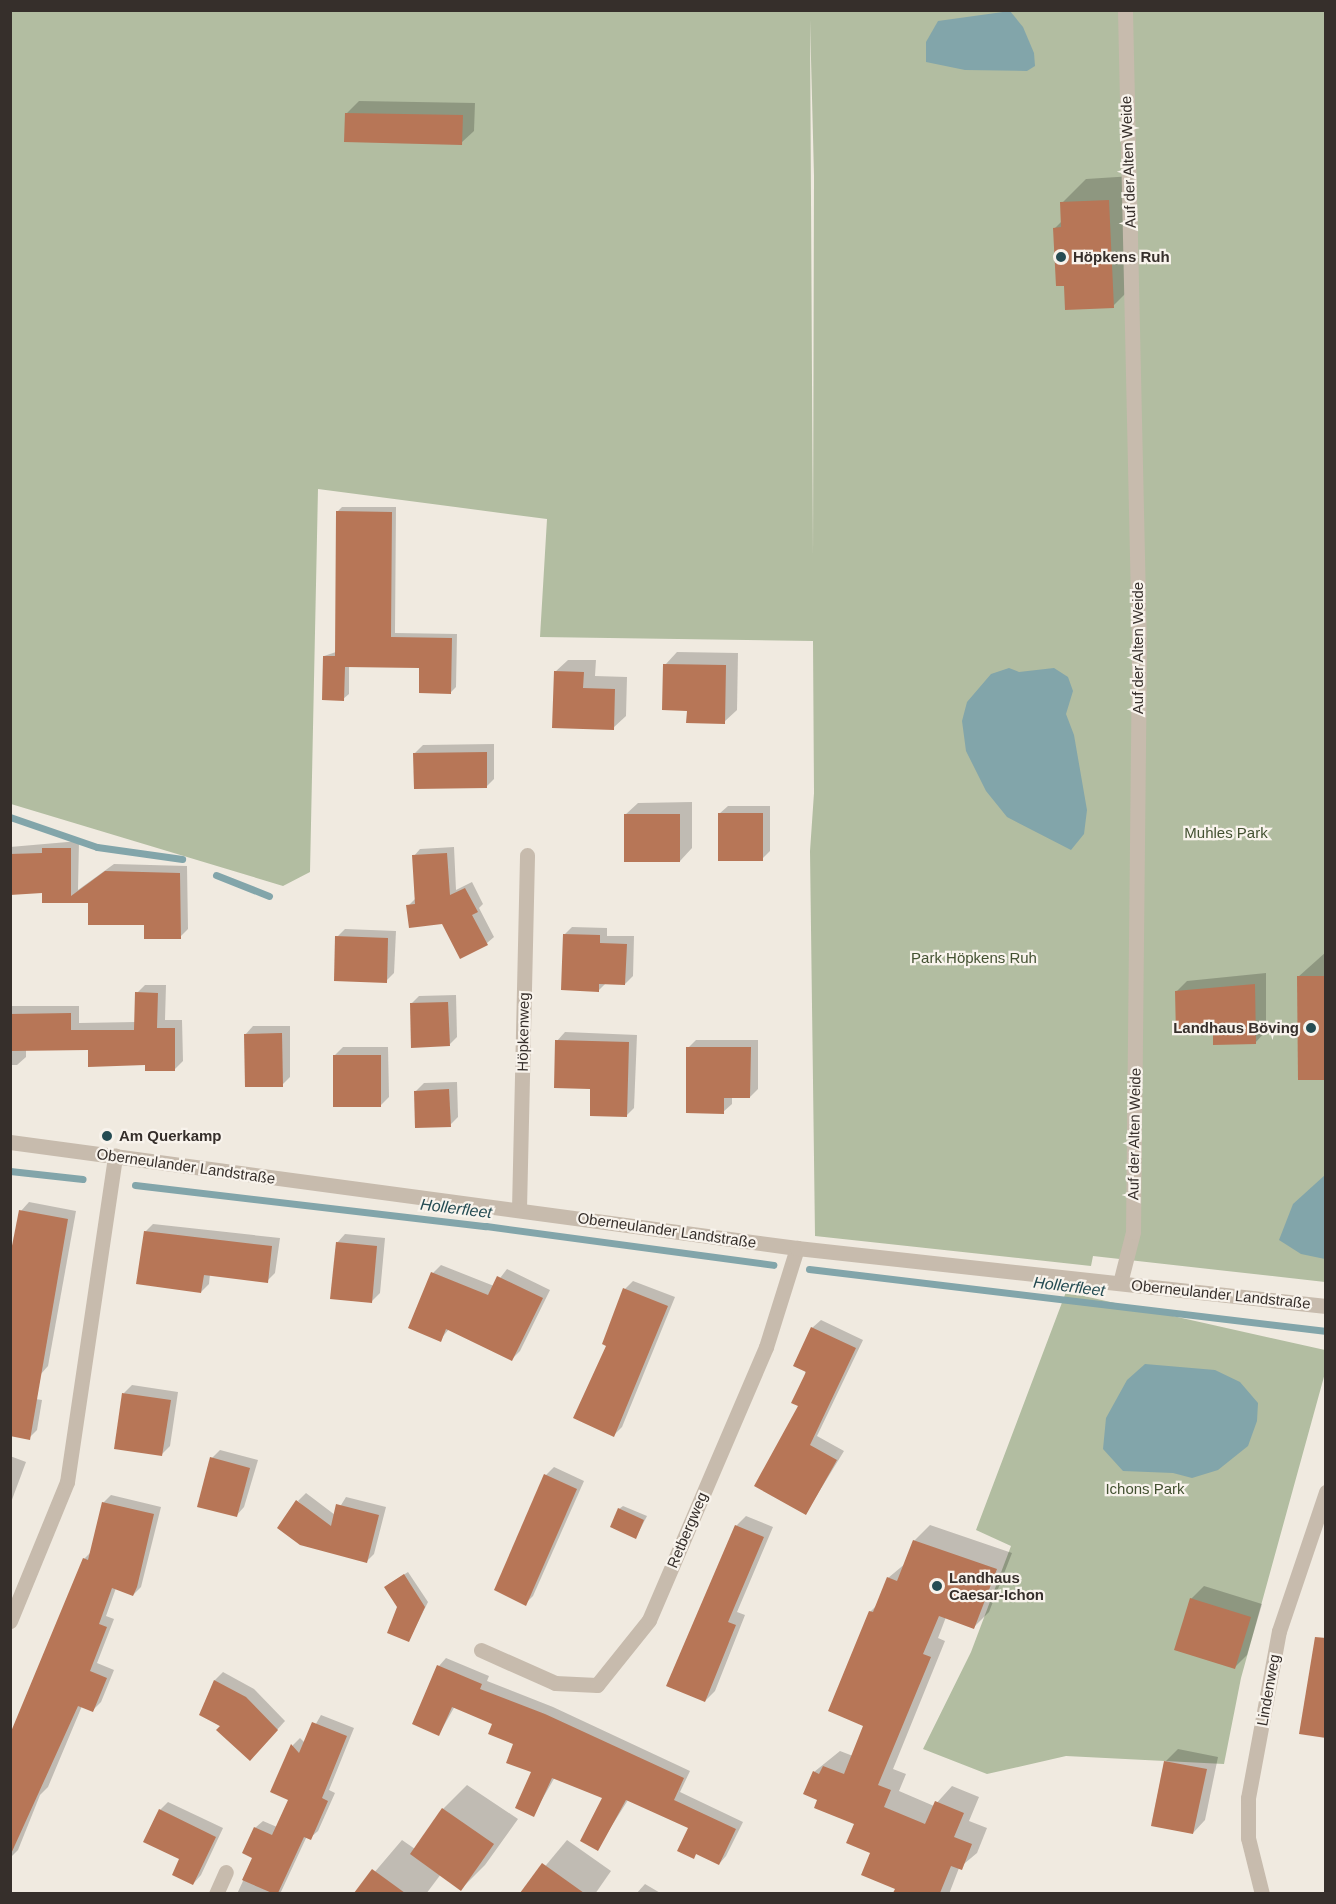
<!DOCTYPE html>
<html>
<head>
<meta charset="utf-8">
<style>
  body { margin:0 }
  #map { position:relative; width:1336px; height:1904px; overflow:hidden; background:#f0eae0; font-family:Helvetica,sans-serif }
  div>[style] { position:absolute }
  .green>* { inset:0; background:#b2bda1 }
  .water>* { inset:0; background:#82a5aa }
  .shadow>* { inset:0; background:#0003 }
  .stream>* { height:7px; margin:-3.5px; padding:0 3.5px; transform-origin:3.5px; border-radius:3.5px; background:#82a5aa }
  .building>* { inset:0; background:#b77657 }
  .minor>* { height:15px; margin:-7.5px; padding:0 7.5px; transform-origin:7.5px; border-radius:7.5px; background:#c7bbad }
  .tertiary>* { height:15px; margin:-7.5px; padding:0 7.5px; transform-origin:7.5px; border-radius:7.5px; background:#c7bbad }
  .dots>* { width:16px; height:16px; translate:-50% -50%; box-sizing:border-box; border:3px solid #f8f3ec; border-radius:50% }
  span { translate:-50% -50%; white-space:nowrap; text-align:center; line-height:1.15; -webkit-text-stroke:4.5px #f8f3ec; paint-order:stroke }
  .street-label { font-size:15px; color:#362f2b }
  .poi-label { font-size:15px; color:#362f2b; font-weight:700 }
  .left { translate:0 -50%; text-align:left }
  .right { translate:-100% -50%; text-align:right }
  .park-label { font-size:15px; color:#435131 }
  .water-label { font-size:16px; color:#254c53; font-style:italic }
  .frame { position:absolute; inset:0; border:12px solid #362f2b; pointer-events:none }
</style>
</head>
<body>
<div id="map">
  <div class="green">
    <i style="clip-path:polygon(evenodd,10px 11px,1325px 11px,1325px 1282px,1093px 1256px,1091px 1266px,815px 1236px,810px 851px,814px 793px,813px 641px,540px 637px,547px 519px,318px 489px,310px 872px,283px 886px,11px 804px,10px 11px,810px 20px,814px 176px,813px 559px,813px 558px,810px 20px)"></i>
    <i style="clip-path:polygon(1066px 1292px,1325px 1350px,1325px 1373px,1241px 1678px,1224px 1764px,1066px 1756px,987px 1774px,923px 1749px,971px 1652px,1011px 1546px,976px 1530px)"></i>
  </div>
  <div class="water">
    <i style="clip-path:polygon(1010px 11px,1023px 27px,1034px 53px,1035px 66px,1027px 71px,965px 70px,926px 62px,926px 42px,938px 21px)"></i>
    <i style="clip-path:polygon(1009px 668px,1019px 672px,1054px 668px,1068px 677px,1073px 691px,1066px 714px,1074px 735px,1087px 810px,1084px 834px,1071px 850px,1007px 817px,986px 791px,966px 751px,962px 721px,967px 702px,991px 674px)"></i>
    <i style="clip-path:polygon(1325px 1175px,1325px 1259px,1301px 1254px,1279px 1240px,1293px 1204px)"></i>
    <i style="clip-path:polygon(1145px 1364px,1215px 1370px,1240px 1382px,1258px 1403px,1257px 1421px,1248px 1446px,1218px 1470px,1192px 1478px,1173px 1473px,1123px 1471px,1103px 1449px,1106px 1418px,1127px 1380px)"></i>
  </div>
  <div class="shadow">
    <i style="clip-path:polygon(359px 101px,475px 103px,474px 131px,461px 143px,346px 114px)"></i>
    <i style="clip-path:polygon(1133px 176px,1137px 282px,1113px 306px,1065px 284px,1055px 228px,1062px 221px,1062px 203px,1086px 179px)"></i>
    <i style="clip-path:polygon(342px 507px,396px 507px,395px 633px,457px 634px,456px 687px,451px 692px,421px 666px,349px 665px,349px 694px,343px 699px,324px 656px,336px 652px,337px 512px)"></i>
    <i style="clip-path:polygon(677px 652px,738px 653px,737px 710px,724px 722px,688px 709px,665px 665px)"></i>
    <i style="clip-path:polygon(568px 660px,596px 660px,595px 676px,627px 677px,626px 716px,613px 728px,555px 672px)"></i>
    <i style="clip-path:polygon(494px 744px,494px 779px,486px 787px,415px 753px,423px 745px)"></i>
    <i style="clip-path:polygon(692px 802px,692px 848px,680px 861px,625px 815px,638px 803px)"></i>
    <i style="clip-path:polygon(728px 806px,770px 806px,770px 851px,762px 859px,719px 814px)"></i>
    <i style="clip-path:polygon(79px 841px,78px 890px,114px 864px,187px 866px,188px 929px,180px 937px,90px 901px,43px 892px,10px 893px,10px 847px)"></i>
    <i style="clip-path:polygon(454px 847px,456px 890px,472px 882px,483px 904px,479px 908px,494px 937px,487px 943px,408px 906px,415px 899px,414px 856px,420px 849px)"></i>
    <i style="clip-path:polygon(572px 927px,607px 928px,607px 936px,634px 936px,633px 976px,625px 984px,606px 983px,599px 990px,564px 935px)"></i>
    <i style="clip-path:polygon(345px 929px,396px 931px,394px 973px,386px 981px,337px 937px)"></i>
    <i style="clip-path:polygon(1326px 952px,1326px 1079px,1298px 977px)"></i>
    <i style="clip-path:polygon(1266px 973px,1266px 1031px,1255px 1043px,1215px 1032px,1176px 992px,1187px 981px)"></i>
    <i style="clip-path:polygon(145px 985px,166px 985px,165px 1020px,182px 1020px,183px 1061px,175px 1069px,89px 1048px,26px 1049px,26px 1057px,17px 1065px,10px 1065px,12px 1006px,79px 1006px,79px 1023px,136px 1022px,137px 993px)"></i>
    <i style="clip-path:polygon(456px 995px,457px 1037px,449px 1045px,411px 1004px,419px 996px)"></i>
    <i style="clip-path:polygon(253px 1026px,290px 1026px,290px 1077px,282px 1085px,245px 1035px)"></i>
    <i style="clip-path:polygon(565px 1032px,637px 1035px,634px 1108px,626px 1116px,592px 1088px,557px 1041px)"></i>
    <i style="clip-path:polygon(696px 1040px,758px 1040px,758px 1089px,750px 1097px,732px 1097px,732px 1104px,723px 1112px,688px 1048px)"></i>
    <i style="clip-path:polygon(343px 1047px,388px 1047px,389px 1097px,381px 1105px,335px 1055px)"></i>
    <i style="clip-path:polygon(457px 1082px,458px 1117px,450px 1125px,416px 1091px,424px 1083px)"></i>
    <i style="clip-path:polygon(29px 1202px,76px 1211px,48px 1366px,40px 1375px,21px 1211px)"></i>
    <i style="clip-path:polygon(153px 1224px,280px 1238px,275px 1273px,267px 1281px,210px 1274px,209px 1284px,201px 1292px,145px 1232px)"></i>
    <i style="clip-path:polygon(345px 1234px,385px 1238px,380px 1293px,372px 1301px,337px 1243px)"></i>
    <i style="clip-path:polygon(441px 1265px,494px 1286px,507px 1269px,550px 1290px,520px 1351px,512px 1359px,449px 1329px,440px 1340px,410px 1328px,433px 1273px)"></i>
    <i style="clip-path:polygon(633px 1281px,675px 1297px,622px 1427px,614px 1435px,625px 1289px)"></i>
    <i style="clip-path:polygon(821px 1320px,863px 1340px,817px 1436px,844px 1451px,806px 1513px,800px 1406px,812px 1328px)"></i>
    <i style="clip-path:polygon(132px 1385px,178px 1392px,170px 1446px,162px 1454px,124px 1393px)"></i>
    <i style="clip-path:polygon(10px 1395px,42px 1400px,37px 1430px,29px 1438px)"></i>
    <i style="clip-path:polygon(220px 1450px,258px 1460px,244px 1507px,236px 1516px,212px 1458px)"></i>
    <i style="clip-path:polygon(10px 1456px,26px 1462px,10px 1505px)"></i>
    <i style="clip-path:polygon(554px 1467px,584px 1481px,533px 1596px,525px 1604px,546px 1475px)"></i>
    <i style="clip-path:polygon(306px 1493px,335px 1515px,346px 1497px,386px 1507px,374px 1554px,366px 1562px,298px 1501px)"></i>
    <i style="clip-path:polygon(111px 1495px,161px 1507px,141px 1587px,133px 1595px,116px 1588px,106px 1616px,114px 1619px,97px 1663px,114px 1670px,101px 1702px,93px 1710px,82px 1706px,48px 1787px,40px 1795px,18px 1850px,10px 1858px,10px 1737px,84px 1559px,92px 1551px,103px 1503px)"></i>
    <i style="clip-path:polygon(623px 1506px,647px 1516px,636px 1537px,619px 1509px)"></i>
    <i style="clip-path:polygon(746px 1516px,773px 1527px,737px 1612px,745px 1615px,715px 1691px,705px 1701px,736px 1526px)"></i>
    <i style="clip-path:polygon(930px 1525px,1012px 1553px,989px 1612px,973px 1628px,946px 1617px,938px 1638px,945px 1641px,893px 1769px,906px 1774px,899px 1791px,934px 1806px,952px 1786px,979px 1797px,969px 1821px,987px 1828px,977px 1853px,959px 1868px,949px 1894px,895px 1894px,897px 1888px,856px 1823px,819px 1799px,814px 1772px,840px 1751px,853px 1756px,865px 1725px,870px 1612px,878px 1604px,888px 1578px,906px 1563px,914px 1541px)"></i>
    <i style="clip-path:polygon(408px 1572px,428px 1602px,409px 1640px,389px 1584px)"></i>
    <i style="clip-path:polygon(1204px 1586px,1262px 1604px,1247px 1655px,1235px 1667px,1191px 1599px)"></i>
    <i style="clip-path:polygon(446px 1658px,489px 1676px,487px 1681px,553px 1707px,690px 1771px,680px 1792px,743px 1822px,726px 1856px,719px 1864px,697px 1853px,693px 1857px,690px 1827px,628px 1800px,597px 1849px,604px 1798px,555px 1777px,533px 1815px,534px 1771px,515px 1743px,494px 1723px,455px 1706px,439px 1734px,439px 1666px)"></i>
    <i style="clip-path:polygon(223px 1672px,254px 1689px,285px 1721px,258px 1751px,201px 1714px,215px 1680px)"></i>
    <i style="clip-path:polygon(321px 1715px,354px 1728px,329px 1790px,335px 1793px,318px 1831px,310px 1838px,307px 1836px,280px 1894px,237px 1894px,254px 1857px,255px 1828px,263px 1821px,277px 1827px,290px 1799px,272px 1791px,293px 1745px,300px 1738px,305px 1743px)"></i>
    <i style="clip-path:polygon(1178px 1749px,1218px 1757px,1205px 1820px,1193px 1833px,1165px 1762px)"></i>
    <i style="clip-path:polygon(467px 1785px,518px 1819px,485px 1865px,461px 1889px,441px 1874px,426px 1894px,356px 1894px,402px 1840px,415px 1849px,443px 1809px)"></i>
    <i style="clip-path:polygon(168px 1802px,223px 1828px,201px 1875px,193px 1884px,160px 1810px)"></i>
    <i style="clip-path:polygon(567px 1840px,611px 1871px,595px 1894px,522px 1894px)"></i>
    <i style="clip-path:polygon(645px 1884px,662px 1894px,636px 1894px)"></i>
  </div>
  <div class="stream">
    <i style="left:10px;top:817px;width:92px;rotate:19deg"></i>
    <i style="left:97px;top:847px;width:86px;rotate:8deg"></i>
    <i style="left:216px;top:875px;width:57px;rotate:21.6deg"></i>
    <i style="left:10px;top:1171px;width:73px;rotate:6.3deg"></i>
    <i style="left:135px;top:1185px;width:353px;rotate:6.7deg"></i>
    <i style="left:486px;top:1226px;width:290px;rotate:7.7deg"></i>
    <i style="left:809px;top:1269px;width:521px;rotate:6.84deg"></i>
  </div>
  <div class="building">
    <i style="clip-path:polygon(345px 113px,463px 115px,462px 145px,344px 142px)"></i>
    <i style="clip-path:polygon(1109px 200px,1114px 308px,1065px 310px,1064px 286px,1056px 286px,1053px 228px,1061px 227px,1060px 202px)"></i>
    <i style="clip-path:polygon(336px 511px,392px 512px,391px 637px,452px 638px,451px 694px,419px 693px,419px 668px,345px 667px,344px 701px,322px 700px,323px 656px,335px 656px)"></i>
    <i style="clip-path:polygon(663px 664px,726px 665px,725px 724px,686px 723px,687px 711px,662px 710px)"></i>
    <i style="clip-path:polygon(554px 671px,584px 672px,583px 688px,615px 689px,614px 730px,552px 728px)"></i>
    <i style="clip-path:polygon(487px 752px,487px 788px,414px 789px,413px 753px)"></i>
    <i style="clip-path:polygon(718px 813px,763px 813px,763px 861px,718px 861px)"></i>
    <i style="clip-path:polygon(624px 814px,680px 814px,680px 862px,624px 862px)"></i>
    <i style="clip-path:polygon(42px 848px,71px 848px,71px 896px,105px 871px,180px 873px,181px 939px,144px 939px,144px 925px,88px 925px,88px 903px,42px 903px,42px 893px,10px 895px,10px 854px,42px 853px)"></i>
    <i style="clip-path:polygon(447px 853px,450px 895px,465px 888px,478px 912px,472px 915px,488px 945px,460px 959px,442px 924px,409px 928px,406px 905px,415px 904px,412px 855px)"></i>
    <i style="clip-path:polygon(563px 934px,600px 935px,600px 943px,627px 944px,625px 985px,599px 984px,599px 992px,561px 990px)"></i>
    <i style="clip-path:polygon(335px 936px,388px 938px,387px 983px,334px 981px)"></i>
    <i style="clip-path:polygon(1297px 976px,1326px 976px,1326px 1080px,1298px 1080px)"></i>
    <i style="clip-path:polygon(1255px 984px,1256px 1044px,1213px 1045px,1213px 1034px,1176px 1035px,1175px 991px)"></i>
    <i style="clip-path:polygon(135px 992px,158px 993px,157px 1028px,175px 1028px,175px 1071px,145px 1071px,145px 1065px,88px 1067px,88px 1050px,10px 1051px,10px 1014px,71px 1013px,71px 1030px,134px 1030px)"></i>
    <i style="clip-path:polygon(448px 1002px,450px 1046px,411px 1048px,410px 1003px)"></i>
    <i style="clip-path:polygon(282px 1033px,283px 1087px,245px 1087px,244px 1034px)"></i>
    <i style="clip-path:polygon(555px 1040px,629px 1042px,627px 1117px,590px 1116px,590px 1089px,554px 1088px)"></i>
    <i style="clip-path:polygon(686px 1047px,751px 1047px,750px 1098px,724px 1098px,724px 1114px,686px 1113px)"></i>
    <i style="clip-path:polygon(333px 1055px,381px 1055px,381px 1107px,333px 1107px)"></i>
    <i style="clip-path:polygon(449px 1089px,451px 1127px,415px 1128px,414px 1091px)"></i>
    <i style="clip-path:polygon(19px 1210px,68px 1219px,30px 1440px,10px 1436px,10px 1256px)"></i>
    <i style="clip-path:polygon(144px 1231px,272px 1246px,268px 1283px,204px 1275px,201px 1293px,136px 1284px)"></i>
    <i style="clip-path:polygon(336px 1242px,377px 1246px,372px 1303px,330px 1299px)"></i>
    <i style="clip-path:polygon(431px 1272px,488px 1295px,497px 1276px,543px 1298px,512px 1361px,446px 1329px,441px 1342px,408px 1328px)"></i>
    <i style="clip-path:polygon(623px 1288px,668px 1306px,614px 1437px,573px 1418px,606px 1346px,602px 1344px)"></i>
    <i style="clip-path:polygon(811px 1327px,856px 1348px,810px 1445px,837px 1460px,806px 1515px,754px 1486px,798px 1406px,791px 1403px,806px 1372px,793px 1366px)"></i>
    <i style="clip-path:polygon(122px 1393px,171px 1400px,162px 1456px,114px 1449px)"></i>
    <i style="clip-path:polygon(210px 1457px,250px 1468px,237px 1517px,197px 1507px)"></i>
    <i style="clip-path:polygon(544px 1474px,577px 1489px,526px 1606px,494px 1590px)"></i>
    <i style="clip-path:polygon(296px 1500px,331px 1526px,336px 1504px,379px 1515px,367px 1563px,300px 1545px,277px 1528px)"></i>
    <i style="clip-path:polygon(102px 1502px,154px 1514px,137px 1587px,133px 1596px,112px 1588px,99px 1624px,107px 1627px,90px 1671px,107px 1678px,93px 1712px,78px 1706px,10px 1856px,10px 1734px,83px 1558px,88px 1560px)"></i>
    <i style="clip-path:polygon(618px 1508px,644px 1520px,636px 1539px,610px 1527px)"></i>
    <i style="clip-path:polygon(735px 1525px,764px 1537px,728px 1622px,736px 1625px,705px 1702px,666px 1686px)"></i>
    <i style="clip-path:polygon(913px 1540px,997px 1569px,974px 1629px,939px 1616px,923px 1654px,931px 1657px,878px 1785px,891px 1790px,884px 1807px,925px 1824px,935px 1801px,964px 1813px,954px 1837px,972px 1844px,962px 1870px,951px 1866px,940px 1893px,893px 1893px,895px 1889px,861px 1875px,870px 1853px,846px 1843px,854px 1824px,814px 1808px,817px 1800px,803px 1794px,813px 1771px,819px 1774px,823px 1766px,844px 1774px,863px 1726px,828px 1711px,869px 1611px,873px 1612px,887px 1577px,897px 1581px)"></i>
    <i style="clip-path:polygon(404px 1574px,425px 1607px,409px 1642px,387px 1633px,397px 1607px,384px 1587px)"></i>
    <i style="clip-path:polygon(1190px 1598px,1251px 1617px,1235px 1669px,1174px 1650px)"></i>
    <i style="clip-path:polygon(1315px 1637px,1326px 1638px,1326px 1738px,1299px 1734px)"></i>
    <i style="clip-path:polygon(437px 1665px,482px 1684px,480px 1689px,545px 1714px,684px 1778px,674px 1800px,736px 1829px,719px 1865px,696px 1854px,694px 1859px,677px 1851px,688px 1828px,626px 1800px,598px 1851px,580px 1841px,602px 1798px,552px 1778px,534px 1817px,515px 1808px,531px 1772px,506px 1763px,513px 1744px,488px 1734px,492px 1724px,452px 1707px,439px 1736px,412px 1724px)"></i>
    <i style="clip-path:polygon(214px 1680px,246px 1697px,278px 1730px,250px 1761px,216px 1730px,220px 1726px,199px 1715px)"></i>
    <i style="clip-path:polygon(312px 1722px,347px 1736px,322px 1798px,328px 1801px,311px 1840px,304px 1837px,278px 1893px,272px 1893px,242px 1880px,252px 1858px,242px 1853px,254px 1827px,272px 1835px,288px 1800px,270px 1792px,291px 1744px,299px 1753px)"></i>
    <i style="clip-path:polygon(1164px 1761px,1207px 1769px,1193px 1834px,1151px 1826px)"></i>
    <i style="clip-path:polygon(442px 1808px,494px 1844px,461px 1891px,410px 1854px)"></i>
    <i style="clip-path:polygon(159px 1809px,216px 1837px,193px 1885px,172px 1875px,179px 1859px,143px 1842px)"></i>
    <i style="clip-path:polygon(542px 1863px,584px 1893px,520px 1893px)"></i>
    <i style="clip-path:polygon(372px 1869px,405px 1893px,354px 1893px)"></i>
  </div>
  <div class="minor">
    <i style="left:519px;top:1209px;width:354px;rotate:-88.7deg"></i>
    <i style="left:1120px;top:1283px;width:53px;rotate:-75.7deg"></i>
    <i style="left:1133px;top:1232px;width:585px;rotate:-89.41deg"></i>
    <i style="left:1139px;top:647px;width:637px;rotate:-91.26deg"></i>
    <i style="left:10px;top:1621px;width:150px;rotate:-67.7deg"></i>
    <i style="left:67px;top:1482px;width:330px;rotate:-81.6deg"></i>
    <i style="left:481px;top:1650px;width:81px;rotate:24deg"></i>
    <i style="left:555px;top:1683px;width:42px;rotate:2.7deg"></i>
    <i style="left:597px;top:1685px;width:83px;rotate:-51.3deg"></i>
    <i style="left:649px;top:1620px;width:297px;rotate:-66.8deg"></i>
    <i style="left:766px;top:1347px;width:104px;rotate:-72.6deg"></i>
    <i style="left:216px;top:1894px;width:24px;rotate:-66deg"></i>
    <i style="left:1262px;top:1894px;width:58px;rotate:-104deg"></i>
    <i style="left:1248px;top:1838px;width:40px;rotate:-90deg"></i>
    <i style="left:1248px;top:1798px;width:170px;rotate:-79.5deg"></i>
    <i style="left:1279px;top:1631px;width:147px;rotate:-71.3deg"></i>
  </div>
  <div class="tertiary">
    <i style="left:10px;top:1142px;width:794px;rotate:7.67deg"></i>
    <i style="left:797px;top:1248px;width:532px;rotate:6.26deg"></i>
  </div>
  <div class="dots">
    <i style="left:1061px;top:257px;background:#254c53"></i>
    <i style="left:1311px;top:1028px;background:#254c53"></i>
    <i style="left:107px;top:1136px;background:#254c53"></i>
    <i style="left:937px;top:1586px;background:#254c53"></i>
  </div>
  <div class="street-label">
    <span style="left:1128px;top:162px;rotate:-92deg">Auf der Alten Weide</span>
    <span style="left:1138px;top:648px;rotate:-90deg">Auf der Alten Weide</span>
    <span style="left:523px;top:1032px;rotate:-89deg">Höpkenweg</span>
    <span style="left:1134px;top:1134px;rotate:-89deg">Auf der Alten Weide</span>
    <span style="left:186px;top:1166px;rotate:8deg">Oberneulander Landstraße</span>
    <span style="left:667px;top:1230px;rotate:8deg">Oberneulander Landstraße</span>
    <span style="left:1221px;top:1294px;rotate:6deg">Oberneulander Landstraße</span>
    <span style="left:687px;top:1530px;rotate:-67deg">Retbergweg</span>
    <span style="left:1268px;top:1690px;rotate:-80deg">Lindenweg</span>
  </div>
  <div class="poi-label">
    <span class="left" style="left:1073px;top:257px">Höpkens Ruh</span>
    <span class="right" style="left:1299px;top:1028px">Landhaus Böving</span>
    <span class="left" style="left:119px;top:1136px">Am Querkamp</span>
    <span class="left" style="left:949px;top:1586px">Landhaus<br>Caesar-Ichon</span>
  </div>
  <div class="park-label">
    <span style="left:1226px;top:833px">Muhles Park</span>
    <span style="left:974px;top:958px">Park Höpkens Ruh</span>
    <span style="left:1145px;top:1489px">Ichons Park</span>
  </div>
  <div class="water-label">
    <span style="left:456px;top:1209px;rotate:7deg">Hollerfleet</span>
    <span style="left:1069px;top:1287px;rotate:7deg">Hollerfleet</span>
  </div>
  <div class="frame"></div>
</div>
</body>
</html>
